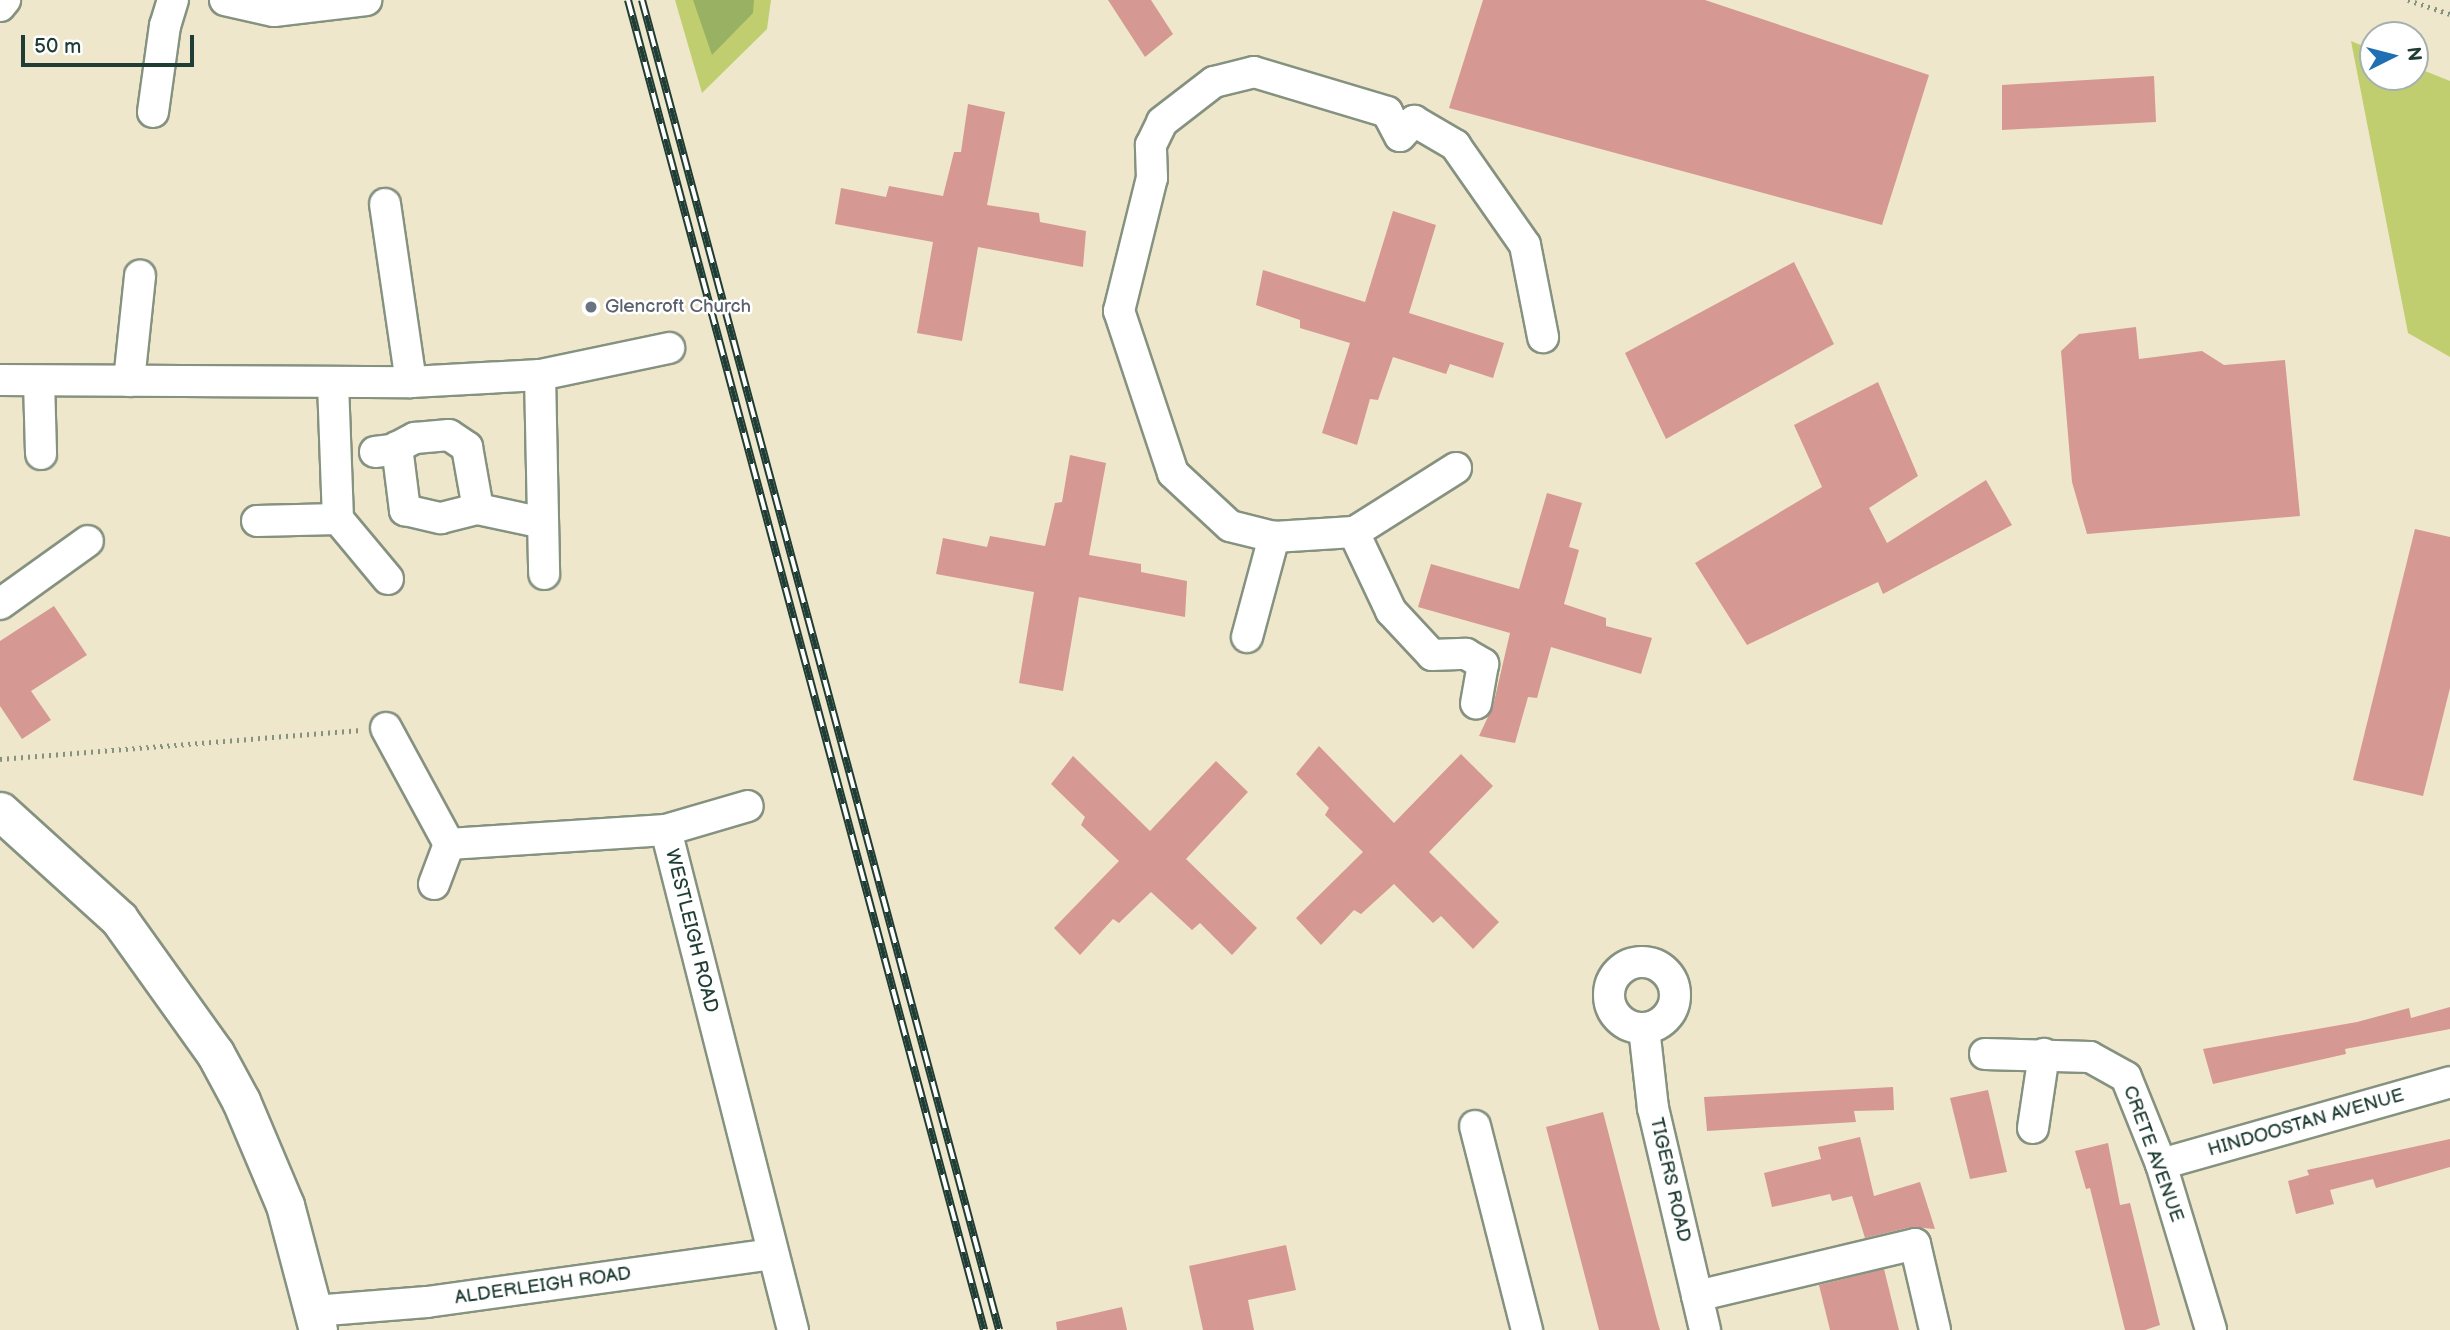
<!DOCTYPE html>
<html>
<head>
<meta charset="utf-8">
<style>
  body { margin:0 }
  #map { position:relative; width:2450px; height:1330px; overflow:hidden; background:#eee7cc; font-family:"Balsamiq Sans",sans-serif }
  div>[style] { position:absolute }
  .green>* { inset:0; background:#c0ce70 }
  .forest>* { inset:0; background:#98b162 }
  .building>* { inset:0; background:#d69892 }
  .path>* { height:4.5px; margin-top:-2.25px; transform-origin:0; background:repeating-linear-gradient(90deg,#869280 0 2px,transparent 0 7px) }
  .roads { filter:drop-shadow(2px 0 #869280) drop-shadow(-2px 0 #869280) drop-shadow(0 2px #869280) drop-shadow(0 -2px #869280) }
  .minor>* { height:30px; margin:-15px; padding:0 15px; transform-origin:15px; border-radius:15px; background:#fff }
  .minor>.ring { margin:-15px; padding:0; box-sizing:content-box; background:none; border:30px solid #fff; border-radius:50% }
  .major>* { height:37px; margin:-18.5px; padding:0 18.5px; transform-origin:18.5px; border-radius:18.5px; background:#fff }
  .rail>* { height:8px; margin-top:-4px; transform-origin:0; background:repeating-linear-gradient(90deg,#fff 0 16px,#1f3d34 0 32px); box-sizing:border-box; border-block:2px solid #1f3d34 }
  .dots>* { width:19px; height:19px; translate:-50% -50%; box-sizing:border-box; border:4px solid #fff; border-radius:50% }
  span { translate:-50% -50%; white-space:nowrap; text-align:center; line-height:1.15; -webkit-text-stroke:5px #fff; paint-order:stroke }
  .worship-label { font-size:19px; color:#5b616d }
  .left { translate:0 -50%; text-align:left }
  .street-label { font-size:19px; color:#1f3d34 }
  .north { position:absolute; left:2359px; top:21px; width:70px; height:70px; box-sizing:border-box; background:#fff; border:2px solid #a5b1ae; border-radius:50%; rotate:84deg; font-size:19px; font-weight:700; line-height:28px; text-align:center; color:#1f3d34 }
  .north::after { content:''; display:block; margin:auto; width:24px; height:32px; background:#1f6fb2; clip-path:polygon(50% 0,100% 100%,50% 72%,0 100%) }
  .scale { position:absolute; left:21px; top:35px; width:173px; height:32px; box-sizing:border-box; border:4px solid #1f3d34; border-top:0; padding-left:9px; font-size:21px; line-height:24px; white-space:nowrap; color:#1f3d34; -webkit-text-stroke:5px #fff; paint-order:stroke }
</style>
</head>
<body>
<div id="map">
  <div class="green">
    <i style="clip-path:polygon(675px 0,771px 0,767px 29px,702px 93px)"></i>
    <i style="clip-path:polygon(2351px 41px,2373px 50px,2373px 77px,2415px 77px,2415px 67px,2450px 81px,2450px 357px,2408px 333px)"></i>
  </div>
  <div class="forest">
    <i style="clip-path:polygon(693px 0,754px 0,753px 13px,712px 55px)"></i>
  </div>
  <div class="building">
    <i style="clip-path:polygon(1108px 0,1151px 0,1173px 34px,1145px 57px)"></i>
    <i style="clip-path:polygon(1483px 0,1705px 0,1929px 75px,1882px 225px,1449px 108px)"></i>
    <i style="clip-path:polygon(2154px 76px,2156px 122px,2002px 130px,2002px 85px)"></i>
    <i style="clip-path:polygon(968px 104px,1005px 112px,987px 205px,1039px 213px,1040px 222px,1086px 231px,1083px 267px,978px 247px,962px 341px,917px 333px,933px 242px,835px 224px,841px 188px,886px 197px,889px 186px,943px 196px,954px 152px,961px 152px)"></i>
    <i style="clip-path:polygon(1393px 211px,1436px 225px,1409px 313px,1504px 343px,1493px 378px,1450px 364px,1446px 374px,1393px 357px,1378px 400px,1370px 399px,1357px 445px,1322px 433px,1350px 343px,1300px 328px,1300px 320px,1256px 305px,1263px 270px,1365px 302px)"></i>
    <i style="clip-path:polygon(1794px 262px,1834px 344px,1666px 439px,1625px 353px)"></i>
    <i style="clip-path:polygon(2136px 327px,2139px 359px,2202px 351px,2224px 365px,2285px 360px,2300px 516px,2087px 534px,2072px 482px,2061px 351px,2079px 334px)"></i>
    <i style="clip-path:polygon(1878px 382px,1918px 476px,1869px 508px,1887px 543px,1986px 480px,2012px 525px,1883px 594px,1878px 582px,1747px 645px,1695px 563px,1822px 487px,1794px 425px)"></i>
    <i style="clip-path:polygon(1070px 455px,1106px 463px,1089px 555px,1141px 564px,1141px 572px,1187px 581px,1185px 617px,1079px 597px,1063px 691px,1019px 683px,1034px 592px,936px 574px,943px 538px,987px 547px,990px 536px,1045px 546px,1055px 503px,1062px 502px)"></i>
    <i style="clip-path:polygon(1547px 493px,1582px 503px,1569px 547px,1579px 550px,1564px 604px,1606px 618px,1606px 626px,1652px 638px,1641px 674px,1551px 647px,1537px 698px,1528px 697px,1515px 743px,1479px 736px,1493px 706px,1510px 633px,1418px 607px,1431px 564px,1519px 589px)"></i>
    <i style="clip-path:polygon(2415px 529px,2450px 537px,2450px 688px,2423px 796px,2353px 780px)"></i>
    <i style="clip-path:polygon(54px 606px,87px 655px,31px 691px,51px 720px,22px 739px,0 706px,0 641px)"></i>
    <i style="clip-path:polygon(1319px 746px,1394px 823px,1461px 754px,1493px 786px,1429px 852px,1499px 922px,1473px 949px,1441px 916px,1433px 923px,1394px 884px,1361px 914px,1354px 910px,1321px 945px,1296px 918px,1363px 852px,1325px 815px,1329px 808px,1296px 774px)"></i>
    <i style="clip-path:polygon(1073px 756px,1150px 831px,1216px 761px,1248px 792px,1186px 859px,1257px 928px,1232px 955px,1200px 923px,1192px 930px,1151px 892px,1119px 923px,1113px 919px,1080px 955px,1054px 928px,1119px 861px,1081px 825px,1085px 817px,1051px 784px)"></i>
    <i style="clip-path:polygon(2450px 1007px,2450px 1029px,2345px 1049px,2346px 1054px,2213px 1084px,2203px 1049px,2357px 1022px,2409px 1008px,2411px 1018px)"></i>
    <i style="clip-path:polygon(1893px 1087px,1894px 1110px,1854px 1111px,1856px 1122px,1707px 1131px,1704px 1097px)"></i>
    <i style="clip-path:polygon(1988px 1090px,2007px 1172px,1970px 1179px,1950px 1098px)"></i>
    <i style="clip-path:polygon(1603px 1112px,1657px 1320px,1660px 1330px,1599px 1330px,1546px 1127px)"></i>
    <i style="clip-path:polygon(1860px 1137px,1874px 1196px,1920px 1182px,1935px 1229px,1911px 1227px,1865px 1238px,1852px 1196px,1832px 1201px,1830px 1194px,1772px 1207px,1764px 1173px,1821px 1159px,1818px 1147px)"></i>
    <i style="clip-path:polygon(2450px 1139px,2450px 1167px,2376px 1188px,2373px 1179px,2330px 1190px,2334px 1204px,2296px 1214px,2288px 1181px,2309px 1175px,2307px 1170px)"></i>
    <i style="clip-path:polygon(2108px 1143px,2120px 1205px,2130px 1203px,2160px 1325px,2145px 1330px,2125px 1330px,2090px 1188px,2086px 1189px,2075px 1151px)"></i>
    <i style="clip-path:polygon(1286px 1245px,1296px 1290px,1248px 1300px,1254px 1330px,1203px 1330px,1189px 1266px)"></i>
    <i style="clip-path:polygon(1884px 1269px,1899px 1330px,1830px 1330px,1819px 1285px)"></i>
    <i style="clip-path:polygon(1122px 1307px,1127px 1330px,1057px 1330px,1056px 1322px)"></i>
  </div>
  <div class="path">
    <i style="left:2408px;top:0;width:44px;rotate:18.4deg"></i>
    <i style="left:0;top:759px;width:362px;rotate:-4.6deg"></i>
  </div>
  <div class="roads">
    <div class="minor">
      <i style="left:225px;top:0;width:50px;rotate:12.7deg"></i>
      <i style="left:274px;top:11px;width:93px;rotate:-6.8deg"></i>
      <i style="left:0;top:6px;width:8px;rotate:-50deg"></i>
      <i style="left:153px;top:112px;width:87px;rotate:-82.1deg"></i>
      <i style="left:165px;top:26px;width:27px;rotate:-73deg"></i>
      <i style="left:385px;top:204px;width:180px;rotate:81.7deg"></i>
      <i style="left:540px;top:375px;width:199px;rotate:88.8deg"></i>
      <i style="left:0;top:380px;width:411px;rotate:0.3deg"></i>
      <i style="left:411px;top:382px;width:129px;rotate:-3.1deg"></i>
      <i style="left:540px;top:375px;width:132px;rotate:-11.8deg"></i>
      <i style="left:39px;top:381px;width:73px;rotate:88.4deg"></i>
      <i style="left:129px;top:381px;width:106px;rotate:-84deg"></i>
      <i style="left:333px;top:383px;width:136px;rotate:87.9deg"></i>
      <i style="left:397px;top:447px;width:64px;rotate:82.8deg"></i>
      <i style="left:405px;top:510px;width:37px;rotate:13deg"></i>
      <i style="left:441px;top:518px;width:38px;rotate:-14deg"></i>
      <i style="left:375px;top:452px;width:17px;rotate:-7deg"></i>
      <i style="left:392px;top:450px;width:26px;rotate:-28deg"></i>
      <i style="left:415px;top:438px;width:34px;rotate:-5deg"></i>
      <i style="left:449px;top:435px;width:22px;rotate:34deg"></i>
      <i style="left:467px;top:447px;width:63px;rotate:79.9deg"></i>
      <i style="left:478px;top:509px;width:66px;rotate:12.2deg"></i>
      <i style="left:1456px;top:468px;width:116px;rotate:147.7deg"></i>
      <i style="left:1358px;top:530px;width:9px;rotate:96deg"></i>
      <i style="left:1357px;top:539px;width:8px;rotate:-120deg"></i>
      <i style="left:1353px;top:532px;width:79px;rotate:176.4deg"></i>
      <i style="left:1274px;top:537px;width:45px;rotate:-166deg"></i>
      <i style="left:1230px;top:526px;width:78px;rotate:-137.1deg"></i>
      <i style="left:1173px;top:473px;width:171px;rotate:-108.4deg"></i>
      <i style="left:1119px;top:311px;width:137px;rotate:-76.1deg"></i>
      <i style="left:1152px;top:178px;width:33px;rotate:-92deg"></i>
      <i style="left:1151px;top:145px;width:25px;rotate:-64deg"></i>
      <i style="left:1162px;top:122px;width:66px;rotate:-37.6deg"></i>
      <i style="left:1214px;top:82px;width:41px;rotate:-14deg"></i>
      <i style="left:1254px;top:72px;width:139px;rotate:16.7deg"></i>
      <i style="left:1387px;top:112px;width:27px;rotate:62deg"></i>
      <i style="left:1400px;top:136px;width:21px;rotate:-47deg"></i>
      <i style="left:1414px;top:121px;width:48px;rotate:30.3deg"></i>
      <i style="left:1455px;top:145px;width:122px;rotate:55deg"></i>
      <i style="left:1525px;top:245px;width:94px;rotate:78.9deg"></i>
      <i style="left:257px;top:521px;width:81px;rotate:-1.4deg"></i>
      <i style="left:338px;top:519px;width:78px;rotate:50.2deg"></i>
      <i style="left:1357px;top:539px;width:80px;rotate:64.7deg"></i>
      <i style="left:1391px;top:611px;width:60px;rotate:47deg"></i>
      <i style="left:1432px;top:655px;width:34px;rotate:-2deg"></i>
      <i style="left:1466px;top:654px;width:20px;rotate:30deg"></i>
      <i style="left:1483px;top:664px;width:40px;rotate:100deg"></i>
      <i style="left:0;top:604px;width:108px;rotate:-35.6deg"></i>
      <i style="left:1247px;top:637px;width:104px;rotate:-74.9deg"></i>
      <i style="left:386px;top:728px;width:132px;rotate:61.5deg"></i>
      <i style="left:449px;top:844px;width:217px;rotate:-3.7deg"></i>
      <i style="left:666px;top:830px;width:516px;rotate:75.75deg"></i>
      <i style="left:666px;top:830px;width:85px;rotate:-16.3deg"></i>
      <i style="left:434px;top:884px;width:43px;rotate:-69.4deg"></i>
      <i class="ring" style="left:1609px;top:962px;width:36px;height:36px"></i>
      <i style="left:1644px;top:1028px;width:81px;rotate:83.6deg"></i>
      <i style="left:1653px;top:1108px;width:228px;rotate:76.8deg"></i>
      <i style="left:1985px;top:1054px;width:105px;rotate:1.6deg"></i>
      <i style="left:2090px;top:1057px;width:41px;rotate:29.1deg"></i>
      <i style="left:2126px;top:1077px;width:94px;rotate:68.1deg"></i>
      <i style="left:2161px;top:1164px;width:173px;rotate:73.2deg"></i>
      <i style="left:1475px;top:1126px;width:211px;rotate:75.7deg"></i>
      <i style="left:2033px;top:1128px;width:75px;rotate:-81.5deg"></i>
      <i style="left:2161px;top:1164px;width:300px;rotate:-15.8deg"></i>
      <i style="left:1697px;top:1296px;width:224px;rotate:-13.4deg"></i>
      <i style="left:1915px;top:1244px;width:88px;rotate:76.9deg"></i>
      <i style="left:314px;top:1311px;width:113px;rotate:-4.6deg"></i>
      <i style="left:427px;top:1302px;width:348px;rotate:-7.9deg"></i>
    </div>
    <div class="major">
      <i style="left:0;top:811px;width:161px;rotate:42.2deg"></i>
      <i style="left:119px;top:919px;width:165px;rotate:54.4deg"></i>
      <i style="left:215px;top:1053px;width:55px;rotate:61.6deg"></i>
      <i style="left:241px;top:1101px;width:113px;rotate:67.1deg"></i>
      <i style="left:285px;top:1205px;width:129px;rotate:75.2deg"></i>
    </div>
  </div>
  <div class="rail">
    <i style="left:628px;top:0;width:1377px;rotate:75.01deg"></i>
    <i style="left:642px;top:0;width:1377px;rotate:74.97deg"></i>
  </div>
  <div class="dots">
    <i style="left:591px;top:307px;background:#6b7280"></i>
  </div>
  <div class="worship-label">
    <span class="left" style="left:605px;top:307px">Glencroft Church</span>
  </div>
  <div class="street-label">
    <span style="left:691px;top:931px;rotate:76deg">WESTLEIGH ROAD</span>
    <span style="left:2306px;top:1123px;rotate:-16deg">HINDOOSTAN AVENUE</span>
    <span style="left:2153px;top:1154px;rotate:70deg">CRETE AVENUE</span>
    <span style="left:1670px;top:1180px;rotate:77deg">TIGERS ROAD</span>
    <span style="left:543px;top:1286px;rotate:-8deg">ALDERLEIGH ROAD</span>
  </div>
  <div class="north">N</div>
  <div class="scale">50 m</div>
</div>
</body>
</html>
